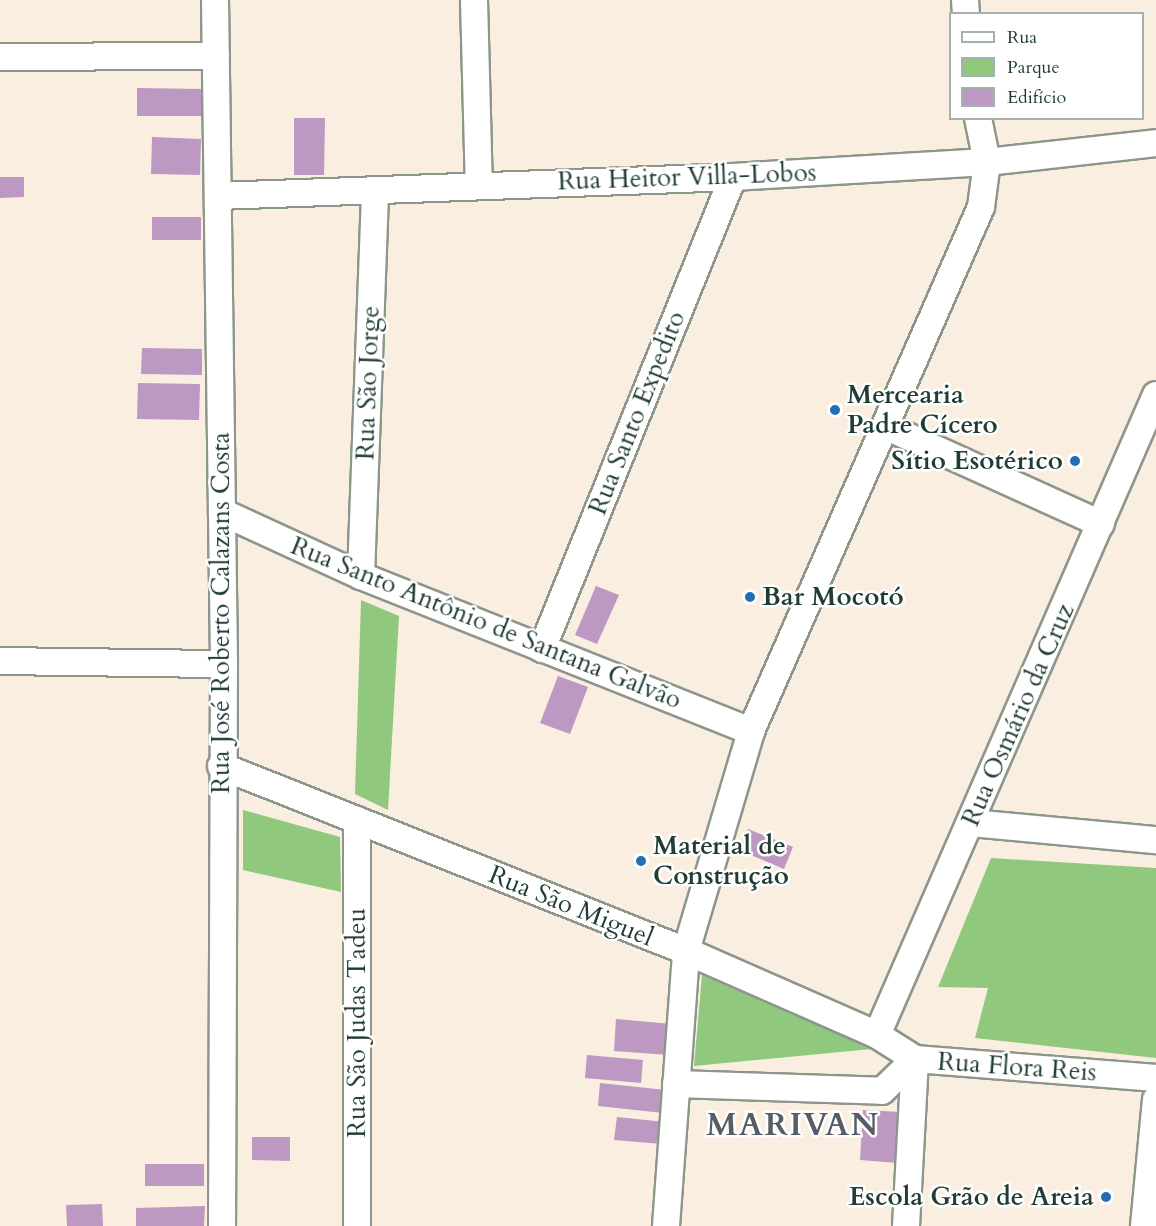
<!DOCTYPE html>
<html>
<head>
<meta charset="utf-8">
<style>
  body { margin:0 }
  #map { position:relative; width:1156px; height:1226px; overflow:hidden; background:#f9eedf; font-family:Cardo,serif }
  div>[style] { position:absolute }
  .green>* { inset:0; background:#90c97d }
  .building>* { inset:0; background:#bc98c3 }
  .roads { filter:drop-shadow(2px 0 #8c968a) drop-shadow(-2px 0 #8c968a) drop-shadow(0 2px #8c968a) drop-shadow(0 -2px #8c968a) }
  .minor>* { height:26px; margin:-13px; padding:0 13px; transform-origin:13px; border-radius:13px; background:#fff }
  .dots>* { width:16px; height:16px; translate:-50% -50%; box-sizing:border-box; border:3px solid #fff; border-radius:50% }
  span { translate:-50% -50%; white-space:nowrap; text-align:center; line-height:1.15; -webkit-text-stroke:5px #fff; paint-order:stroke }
  .street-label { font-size:26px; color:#1f3d34 }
  .poi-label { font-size:26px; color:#1f3d34; font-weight:700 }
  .left { translate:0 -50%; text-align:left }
  .right { translate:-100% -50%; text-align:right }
  .district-label { font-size:32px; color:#565d66; font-weight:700; letter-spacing:1.5px }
  .legend { position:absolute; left:949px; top:12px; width:195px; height:108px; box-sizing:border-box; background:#fff; border:2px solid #a5b1ae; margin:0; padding:8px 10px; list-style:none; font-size:18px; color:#1f3d34 }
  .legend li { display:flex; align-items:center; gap:12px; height:30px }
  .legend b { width:30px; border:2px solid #a5b1ae }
</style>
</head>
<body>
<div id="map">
  <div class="green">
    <i style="clip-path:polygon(361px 600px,399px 616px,388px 810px,355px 794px)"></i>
    <i style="clip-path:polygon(243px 810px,340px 837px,341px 892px,243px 870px)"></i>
    <i style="clip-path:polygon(991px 858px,1156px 868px,1156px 1058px,975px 1038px,988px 988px,938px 987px)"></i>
    <i style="clip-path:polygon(702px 975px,872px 1049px,694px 1066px)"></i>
  </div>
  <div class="building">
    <i style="clip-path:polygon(137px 88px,202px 89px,202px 116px,137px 116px)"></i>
    <i style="clip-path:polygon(294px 118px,325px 118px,324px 175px,294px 175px)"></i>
    <i style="clip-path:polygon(152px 137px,201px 139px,200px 175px,151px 174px)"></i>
    <i style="clip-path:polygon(0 177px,24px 177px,24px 197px,0 198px)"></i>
    <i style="clip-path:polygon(152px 217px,201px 217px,201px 240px,152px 240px)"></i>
    <i style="clip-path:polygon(142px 348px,202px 349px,202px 375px,141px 374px)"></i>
    <i style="clip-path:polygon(138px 383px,200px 384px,199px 420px,137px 419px)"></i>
    <i style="clip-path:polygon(596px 586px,619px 595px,597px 644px,575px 635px)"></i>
    <i style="clip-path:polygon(558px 676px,588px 687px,570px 734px,540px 723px)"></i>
    <i style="clip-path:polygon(748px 829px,793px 847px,784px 869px,739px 850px)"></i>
    <i style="clip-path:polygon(616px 1019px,671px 1024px,669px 1055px,614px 1051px)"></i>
    <i style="clip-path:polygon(587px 1055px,643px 1060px,641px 1083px,585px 1078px)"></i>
    <i style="clip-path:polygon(600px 1083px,666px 1090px,663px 1113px,598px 1106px)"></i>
    <i style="clip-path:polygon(863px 1110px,901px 1112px,898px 1163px,860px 1160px)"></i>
    <i style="clip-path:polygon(617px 1117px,665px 1122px,662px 1144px,614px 1140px)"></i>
    <i style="clip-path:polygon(252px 1137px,290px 1137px,290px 1161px,252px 1160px)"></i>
    <i style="clip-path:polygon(145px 1164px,204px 1164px,204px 1186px,145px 1186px)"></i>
    <i style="clip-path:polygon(102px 1204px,103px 1226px,67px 1226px,66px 1205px)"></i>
    <i style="clip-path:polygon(205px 1206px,204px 1226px,136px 1226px,136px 1208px)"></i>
  </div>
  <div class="roads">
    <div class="minor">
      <i style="left:215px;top:0;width:664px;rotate:89.22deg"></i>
      <i style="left:224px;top:664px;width:562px;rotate:90.2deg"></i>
      <i style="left:474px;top:0;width:186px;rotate:88.5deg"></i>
      <i style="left:965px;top:0;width:14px;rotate:86deg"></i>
      <i style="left:0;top:57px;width:216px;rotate:-0.3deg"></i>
      <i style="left:218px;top:196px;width:515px;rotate:-2.11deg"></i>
      <i style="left:733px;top:177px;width:254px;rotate:-3.4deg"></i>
      <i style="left:987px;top:162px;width:170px;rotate:-6.4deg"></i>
      <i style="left:885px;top:426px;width:237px;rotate:24.4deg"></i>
      <i style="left:222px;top:512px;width:153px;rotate:24.7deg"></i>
      <i style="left:361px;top:576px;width:420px;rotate:21.7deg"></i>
      <i style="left:361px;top:576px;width:386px;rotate:-87.9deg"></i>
      <i style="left:542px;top:649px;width:509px;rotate:-67.97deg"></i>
      <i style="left:0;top:661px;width:224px;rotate:0.8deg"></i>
      <i style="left:221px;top:766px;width:500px;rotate:21.7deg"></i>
      <i style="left:686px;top:951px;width:209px;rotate:23.7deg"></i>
      <i style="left:877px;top:1035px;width:45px;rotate:32.3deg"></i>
      <i style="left:915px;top:1059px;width:242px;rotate:4.5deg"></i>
      <i style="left:357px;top:820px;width:406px;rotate:90deg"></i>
      <i style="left:971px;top:823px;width:186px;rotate:5.3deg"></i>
      <i style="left:877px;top:1035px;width:698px;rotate:-66.45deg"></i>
      <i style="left:676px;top:1084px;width:206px;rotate:1.9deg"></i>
      <i style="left:882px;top:1091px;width:46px;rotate:-44.1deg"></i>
      <i style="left:666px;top:1226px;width:276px;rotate:-85.8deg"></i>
      <i style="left:686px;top:951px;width:229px;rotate:-73.5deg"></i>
      <i style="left:751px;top:731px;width:572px;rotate:-66.3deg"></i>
      <i style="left:981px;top:207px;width:45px;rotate:-82.4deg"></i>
      <i style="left:987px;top:162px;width:45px;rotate:-101.6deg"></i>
      <i style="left:906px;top:1226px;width:167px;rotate:-86.9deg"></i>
      <i style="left:1144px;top:1226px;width:127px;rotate:-84.6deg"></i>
    </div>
  </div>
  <div class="dots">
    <i style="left:835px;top:410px;background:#1f6fb2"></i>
    <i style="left:1075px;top:461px;background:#1f6fb2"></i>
    <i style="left:750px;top:597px;background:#1f6fb2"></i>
    <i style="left:641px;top:861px;background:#1f6fb2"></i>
    <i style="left:1106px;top:1197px;background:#1f6fb2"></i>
  </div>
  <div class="street-label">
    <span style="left:687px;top:177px;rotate:-2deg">Rua Heitor Villa-Lobos</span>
    <span style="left:368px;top:383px;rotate:-88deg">Rua São Jorge</span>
    <span style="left:637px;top:413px;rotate:-68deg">Rua Santo Expedito</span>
    <span style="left:221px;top:613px;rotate:-90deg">Rua José Roberto Calazans Costa</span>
    <span style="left:486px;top:623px;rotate:22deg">Rua Santo Antônio de Santana Galvão</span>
    <span style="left:1018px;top:715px;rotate:-66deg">Rua Osmário da Cruz</span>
    <span style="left:571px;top:906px;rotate:22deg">Rua São Miguel</span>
    <span style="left:357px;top:1023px;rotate:-90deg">Rua São Judas Tadeu</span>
    <span style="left:1017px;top:1067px;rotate:4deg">Rua Flora Reis</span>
  </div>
  <div class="poi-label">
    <span class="left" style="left:847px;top:410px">Mercearia<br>Padre Cícero</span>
    <span class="right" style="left:1063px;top:461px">Sítio Esotérico</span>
    <span class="left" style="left:762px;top:597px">Bar Mocotó</span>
    <span class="left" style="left:653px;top:861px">Material de<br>Construção</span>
    <span class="right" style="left:1094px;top:1197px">Escola Grão de Areia</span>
  </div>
  <div class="district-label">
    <span style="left:793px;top:1125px">MARIVAN</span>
  </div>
  <ul class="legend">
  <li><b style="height:8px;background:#fff"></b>Rua</li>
  <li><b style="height:16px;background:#90c97d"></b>Parque</li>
  <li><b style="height:16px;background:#bc98c3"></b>Edifício</li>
  </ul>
</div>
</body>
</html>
